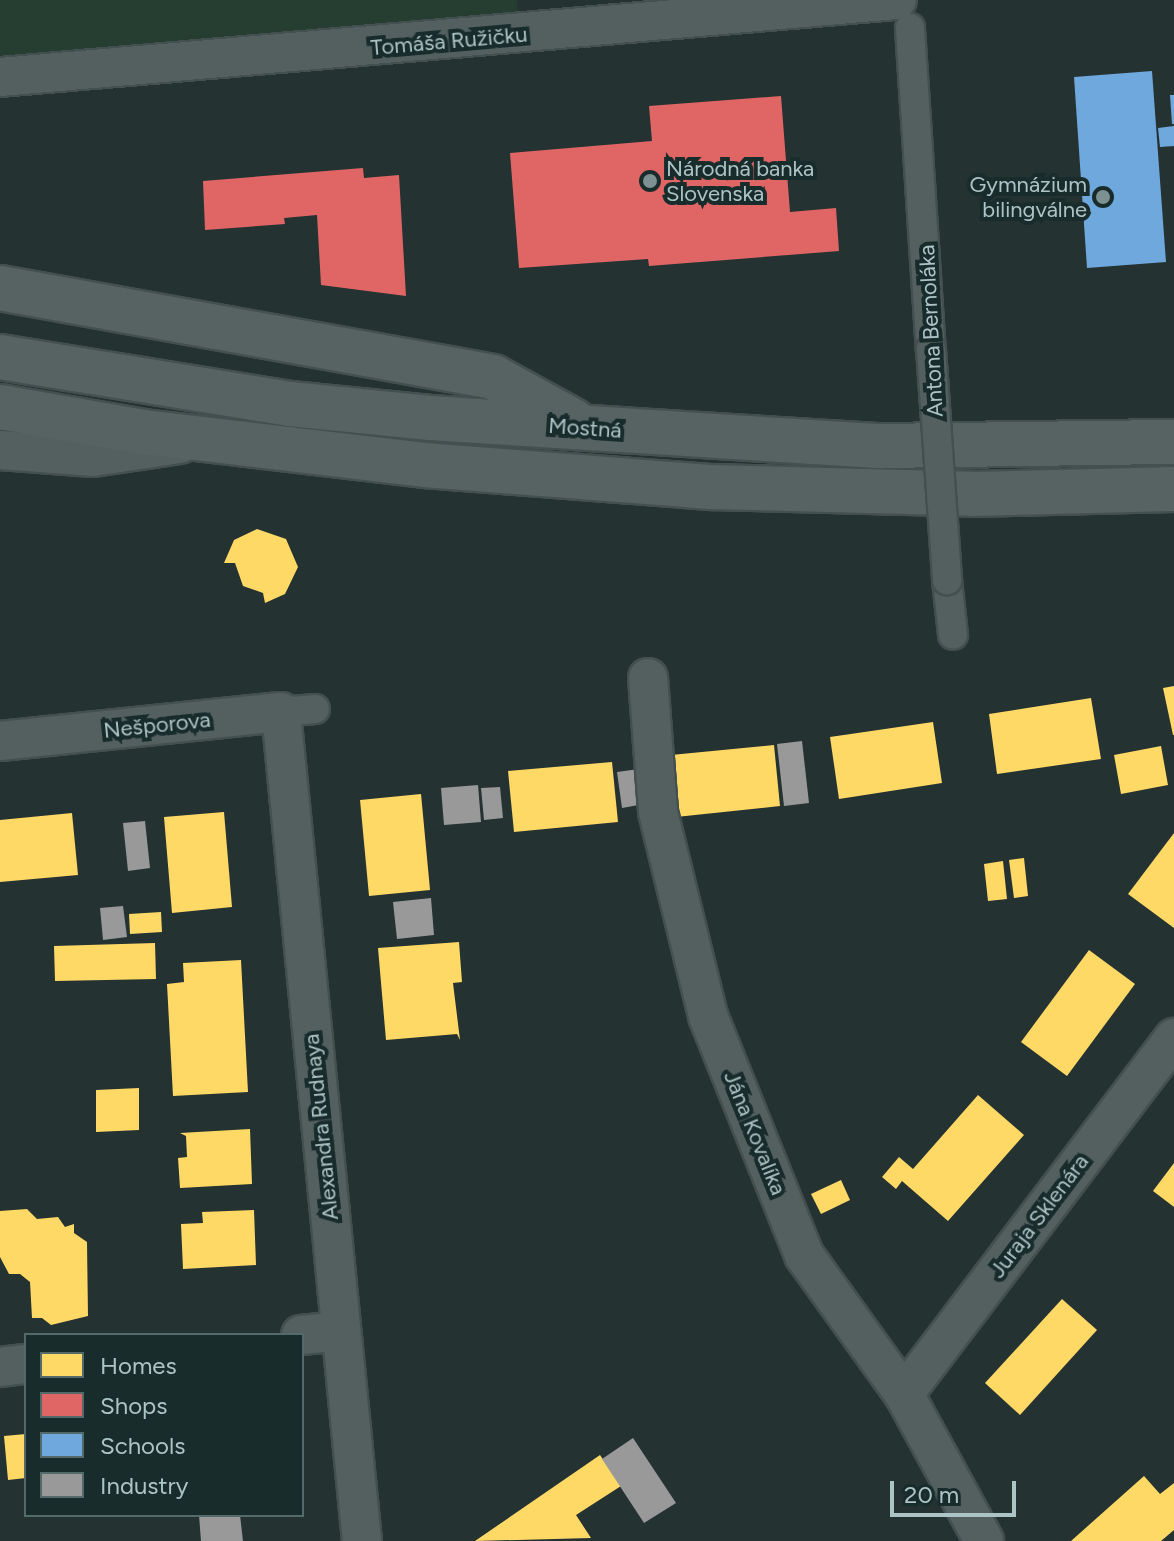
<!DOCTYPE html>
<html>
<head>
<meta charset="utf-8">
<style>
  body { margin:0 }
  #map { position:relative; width:1174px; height:1541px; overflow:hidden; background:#253232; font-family:Figtree,sans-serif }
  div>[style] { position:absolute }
  .green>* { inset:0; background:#263d31 }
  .homes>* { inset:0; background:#ffd966 }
  .shops>* { inset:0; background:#e06666 }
  .schools>* { inset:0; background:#6fa8dc }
  .industry>* { inset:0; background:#999 }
  .roads { filter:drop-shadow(2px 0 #444f50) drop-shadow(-2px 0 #444f50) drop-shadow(0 2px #444f50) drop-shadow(0 -2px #444f50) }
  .pedestrian>* { height:28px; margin:-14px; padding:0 14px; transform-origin:14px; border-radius:14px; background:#546060 }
  .minor>* { height:38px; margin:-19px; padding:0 19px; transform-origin:19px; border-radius:19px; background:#546060 }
  .primary>* { height:44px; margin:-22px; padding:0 22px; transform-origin:22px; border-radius:22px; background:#576263 }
  .bridges { filter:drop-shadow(2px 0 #444f50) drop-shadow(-2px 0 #444f50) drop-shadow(0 2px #444f50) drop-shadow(0 -2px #444f50) }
  .pedestrian-bridge>* { height:28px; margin:-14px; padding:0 14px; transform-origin:14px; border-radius:14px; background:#546060 }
  .dots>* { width:22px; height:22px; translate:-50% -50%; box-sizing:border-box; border:4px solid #192c2c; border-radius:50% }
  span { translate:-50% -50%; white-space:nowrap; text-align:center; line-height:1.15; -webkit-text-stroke:8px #192c2c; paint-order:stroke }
  .street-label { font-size:22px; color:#adc4c5 }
  .poi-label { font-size:22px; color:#adc4c5 }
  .left { translate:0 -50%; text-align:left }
  .right { translate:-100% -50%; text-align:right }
  .legend { position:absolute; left:24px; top:1333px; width:280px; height:184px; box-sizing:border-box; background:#192c2c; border:2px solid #546969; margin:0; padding:10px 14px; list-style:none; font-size:24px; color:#adc4c5 }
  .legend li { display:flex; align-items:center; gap:16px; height:40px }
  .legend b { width:40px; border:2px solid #546969 }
  .scale { position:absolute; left:890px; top:1481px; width:126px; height:36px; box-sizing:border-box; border:4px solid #adc4c5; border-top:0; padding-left:10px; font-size:24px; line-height:28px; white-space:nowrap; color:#adc4c5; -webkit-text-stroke:6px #192c2c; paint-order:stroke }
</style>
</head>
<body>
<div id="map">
  <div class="green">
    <i style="clip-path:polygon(0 0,517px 0,518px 19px,0 59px)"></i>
  </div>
  <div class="homes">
    <i style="clip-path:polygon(257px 529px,286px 539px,298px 567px,285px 594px,265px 603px,263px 593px,243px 586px,235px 563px,224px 563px,234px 540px)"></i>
    <i style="clip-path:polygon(1174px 686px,1174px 735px,1173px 735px,1163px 688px)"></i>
    <i style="clip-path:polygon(1091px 698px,1101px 759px,997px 774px,989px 714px)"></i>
    <i style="clip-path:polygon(933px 722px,942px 783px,839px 799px,830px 737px)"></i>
    <i style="clip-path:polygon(774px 745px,780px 806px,676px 817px,671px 755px)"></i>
    <i style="clip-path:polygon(1161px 746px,1168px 785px,1121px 794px,1114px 755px)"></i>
    <i style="clip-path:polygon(612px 762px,618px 822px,514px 832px,508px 771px)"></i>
    <i style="clip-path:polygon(421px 794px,430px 890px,369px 896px,360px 800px)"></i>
    <i style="clip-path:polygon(224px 812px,232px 907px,172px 913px,164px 817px)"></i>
    <i style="clip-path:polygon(72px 813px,78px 875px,0 882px,0 820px)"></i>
    <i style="clip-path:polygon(1174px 833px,1174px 928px,1128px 894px)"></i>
    <i style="clip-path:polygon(1024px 858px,1028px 896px,1014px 898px,1009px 860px)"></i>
    <i style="clip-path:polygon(1003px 861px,1007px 899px,988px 901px,984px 864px)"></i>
    <i style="clip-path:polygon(161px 912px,162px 932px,130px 934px,129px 914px)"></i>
    <i style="clip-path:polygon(459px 942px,462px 982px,453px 983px,460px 1040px,457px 1034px,386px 1040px,378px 948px)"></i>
    <i style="clip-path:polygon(155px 943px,156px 979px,55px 981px,54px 946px)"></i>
    <i style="clip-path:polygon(1089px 950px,1135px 984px,1067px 1076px,1021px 1042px)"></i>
    <i style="clip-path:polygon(241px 960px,248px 1092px,173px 1096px,167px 984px,184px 982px,183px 963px)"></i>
    <i style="clip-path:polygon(139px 1088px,139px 1130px,96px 1132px,96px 1090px)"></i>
    <i style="clip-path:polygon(978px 1095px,1024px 1135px,948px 1221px,902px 1181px,896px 1189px,882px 1177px,899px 1157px,913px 1169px)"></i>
    <i style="clip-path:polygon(250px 1129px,252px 1184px,180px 1188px,178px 1158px,187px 1157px,186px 1136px,180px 1133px)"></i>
    <i style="clip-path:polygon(1174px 1163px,1174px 1207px,1153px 1191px)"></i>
    <i style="clip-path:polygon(841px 1180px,850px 1200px,821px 1214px,811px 1194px)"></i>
    <i style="clip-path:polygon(27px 1209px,37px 1219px,58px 1217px,65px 1227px,74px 1224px,74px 1233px,87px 1242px,88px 1316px,51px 1325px,42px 1318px,32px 1318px,30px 1282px,20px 1274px,9px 1274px,0 1257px,0 1211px)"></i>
    <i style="clip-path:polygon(254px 1210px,256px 1265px,183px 1269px,181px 1224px,203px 1223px,202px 1212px)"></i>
    <i style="clip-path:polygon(1062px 1299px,1097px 1330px,1020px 1415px,985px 1383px)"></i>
    <i style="clip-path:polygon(26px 1434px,26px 1478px,8px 1480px,4px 1436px)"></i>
    <i style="clip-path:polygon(600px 1455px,621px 1486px,576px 1515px,591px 1538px,475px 1541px)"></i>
    <i style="clip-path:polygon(1144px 1476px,1160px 1494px,1174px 1483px,1174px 1530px,1161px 1541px,1071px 1541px)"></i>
  </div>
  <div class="shops">
    <i style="clip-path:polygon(781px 96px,790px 212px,836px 208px,839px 251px,649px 266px,648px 259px,519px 268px,510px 153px,652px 141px,649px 106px)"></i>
    <i style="clip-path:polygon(363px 168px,364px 178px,399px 175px,406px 296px,321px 285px,317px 215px,284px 218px,285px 224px,205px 230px,203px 181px)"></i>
  </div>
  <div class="schools">
    <i style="clip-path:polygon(1152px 71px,1166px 262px,1087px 268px,1074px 77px)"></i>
    <i style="clip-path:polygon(1170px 95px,1174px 95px,1174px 124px,1172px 124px)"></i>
    <i style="clip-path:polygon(1174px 126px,1174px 146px,1160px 147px,1158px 128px)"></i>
  </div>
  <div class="industry">
    <i style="clip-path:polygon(802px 741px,809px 803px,784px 806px,777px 744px)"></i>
    <i style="clip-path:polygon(639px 769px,644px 804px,622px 808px,617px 772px)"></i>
    <i style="clip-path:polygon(478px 785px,481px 822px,444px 825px,441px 788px)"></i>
    <i style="clip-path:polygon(500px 787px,503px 818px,484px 820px,481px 788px)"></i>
    <i style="clip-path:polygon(145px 821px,150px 868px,128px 871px,123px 823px)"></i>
    <i style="clip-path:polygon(431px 898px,434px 935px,397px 939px,393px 902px)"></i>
    <i style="clip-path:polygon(123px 906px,127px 937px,103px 940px,100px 908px)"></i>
    <i style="clip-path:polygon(633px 1438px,676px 1503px,644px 1523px,602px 1459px)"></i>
    <i style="clip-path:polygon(199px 1515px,240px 1515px,243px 1541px,201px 1541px)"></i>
  </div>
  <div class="roads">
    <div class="pedestrian">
      <i style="left:910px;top:28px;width:322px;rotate:86.3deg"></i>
      <i style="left:947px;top:580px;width:55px;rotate:83.8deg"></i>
      <i style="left:281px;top:712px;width:34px;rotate:-5deg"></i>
    </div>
    <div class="minor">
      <i style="left:0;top:77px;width:900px;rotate:-4.91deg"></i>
      <i style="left:0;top:450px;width:93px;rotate:4.3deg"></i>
      <i style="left:93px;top:457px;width:88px;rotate:-8.5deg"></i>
      <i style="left:648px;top:678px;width:134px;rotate:85.7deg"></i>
      <i style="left:658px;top:812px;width:210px;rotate:76.2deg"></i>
      <i style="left:708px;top:1016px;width:258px;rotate:68.1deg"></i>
      <i style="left:804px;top:1255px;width:171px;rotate:54.3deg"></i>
      <i style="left:904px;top:1394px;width:167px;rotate:61.4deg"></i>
      <i style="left:0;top:741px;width:282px;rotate:-5.9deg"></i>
      <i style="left:281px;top:712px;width:833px;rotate:84.42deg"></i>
      <i style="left:301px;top:1335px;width:40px;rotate:-5.7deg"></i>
      <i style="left:0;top:1367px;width:26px;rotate:-7deg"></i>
      <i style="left:904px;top:1394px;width:447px;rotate:-52.8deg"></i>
    </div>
    <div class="primary">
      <i style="left:0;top:288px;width:501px;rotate:10.23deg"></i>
      <i style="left:493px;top:377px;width:91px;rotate:28.8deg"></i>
      <i style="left:0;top:357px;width:294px;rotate:9.2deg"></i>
      <i style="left:290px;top:404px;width:141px;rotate:5.7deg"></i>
      <i style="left:430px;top:418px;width:451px;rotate:3.6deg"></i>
      <i style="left:880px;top:446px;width:294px;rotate:-0.8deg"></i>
      <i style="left:0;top:407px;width:146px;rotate:9.8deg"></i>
      <i style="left:144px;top:432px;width:282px;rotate:6.7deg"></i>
      <i style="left:424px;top:465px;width:290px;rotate:4.4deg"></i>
      <i style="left:713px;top:487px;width:260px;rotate:1.5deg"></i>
      <i style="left:973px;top:494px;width:201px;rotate:-1.4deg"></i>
    </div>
  </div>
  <div class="bridges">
    <div class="pedestrian-bridge">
      <i style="left:931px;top:349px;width:232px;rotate:86deg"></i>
    </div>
  </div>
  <div class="dots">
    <i style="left:650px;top:181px;background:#7d9192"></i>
    <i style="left:1103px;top:197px;background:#7d9192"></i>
  </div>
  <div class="street-label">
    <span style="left:449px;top:41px;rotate:-5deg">Tomáša Ružičku</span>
    <span style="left:931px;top:331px;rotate:-93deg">Antona Bernoláka</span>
    <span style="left:585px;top:428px;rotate:4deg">Mostná</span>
    <span style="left:157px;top:725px;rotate:-6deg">Nešporova</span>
    <span style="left:321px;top:1127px;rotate:-96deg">Alexandra Rudnaya</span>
    <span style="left:755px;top:1133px;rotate:68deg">Jána Kovalíka</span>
    <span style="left:1039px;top:1216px;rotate:-53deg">Juraja Sklenára</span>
  </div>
  <div class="poi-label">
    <span class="left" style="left:666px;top:181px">Národná banka<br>Slovenska</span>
    <span class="right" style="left:1087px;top:197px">Gymnázium<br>bilingválne</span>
  </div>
  <ul class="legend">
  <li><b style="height:22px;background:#ffd966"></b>Homes</li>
  <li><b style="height:22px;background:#e06666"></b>Shops</li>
  <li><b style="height:22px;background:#6fa8dc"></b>Schools</li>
  <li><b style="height:22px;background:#999"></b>Industry</li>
  </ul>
  <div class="scale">20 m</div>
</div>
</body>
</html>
